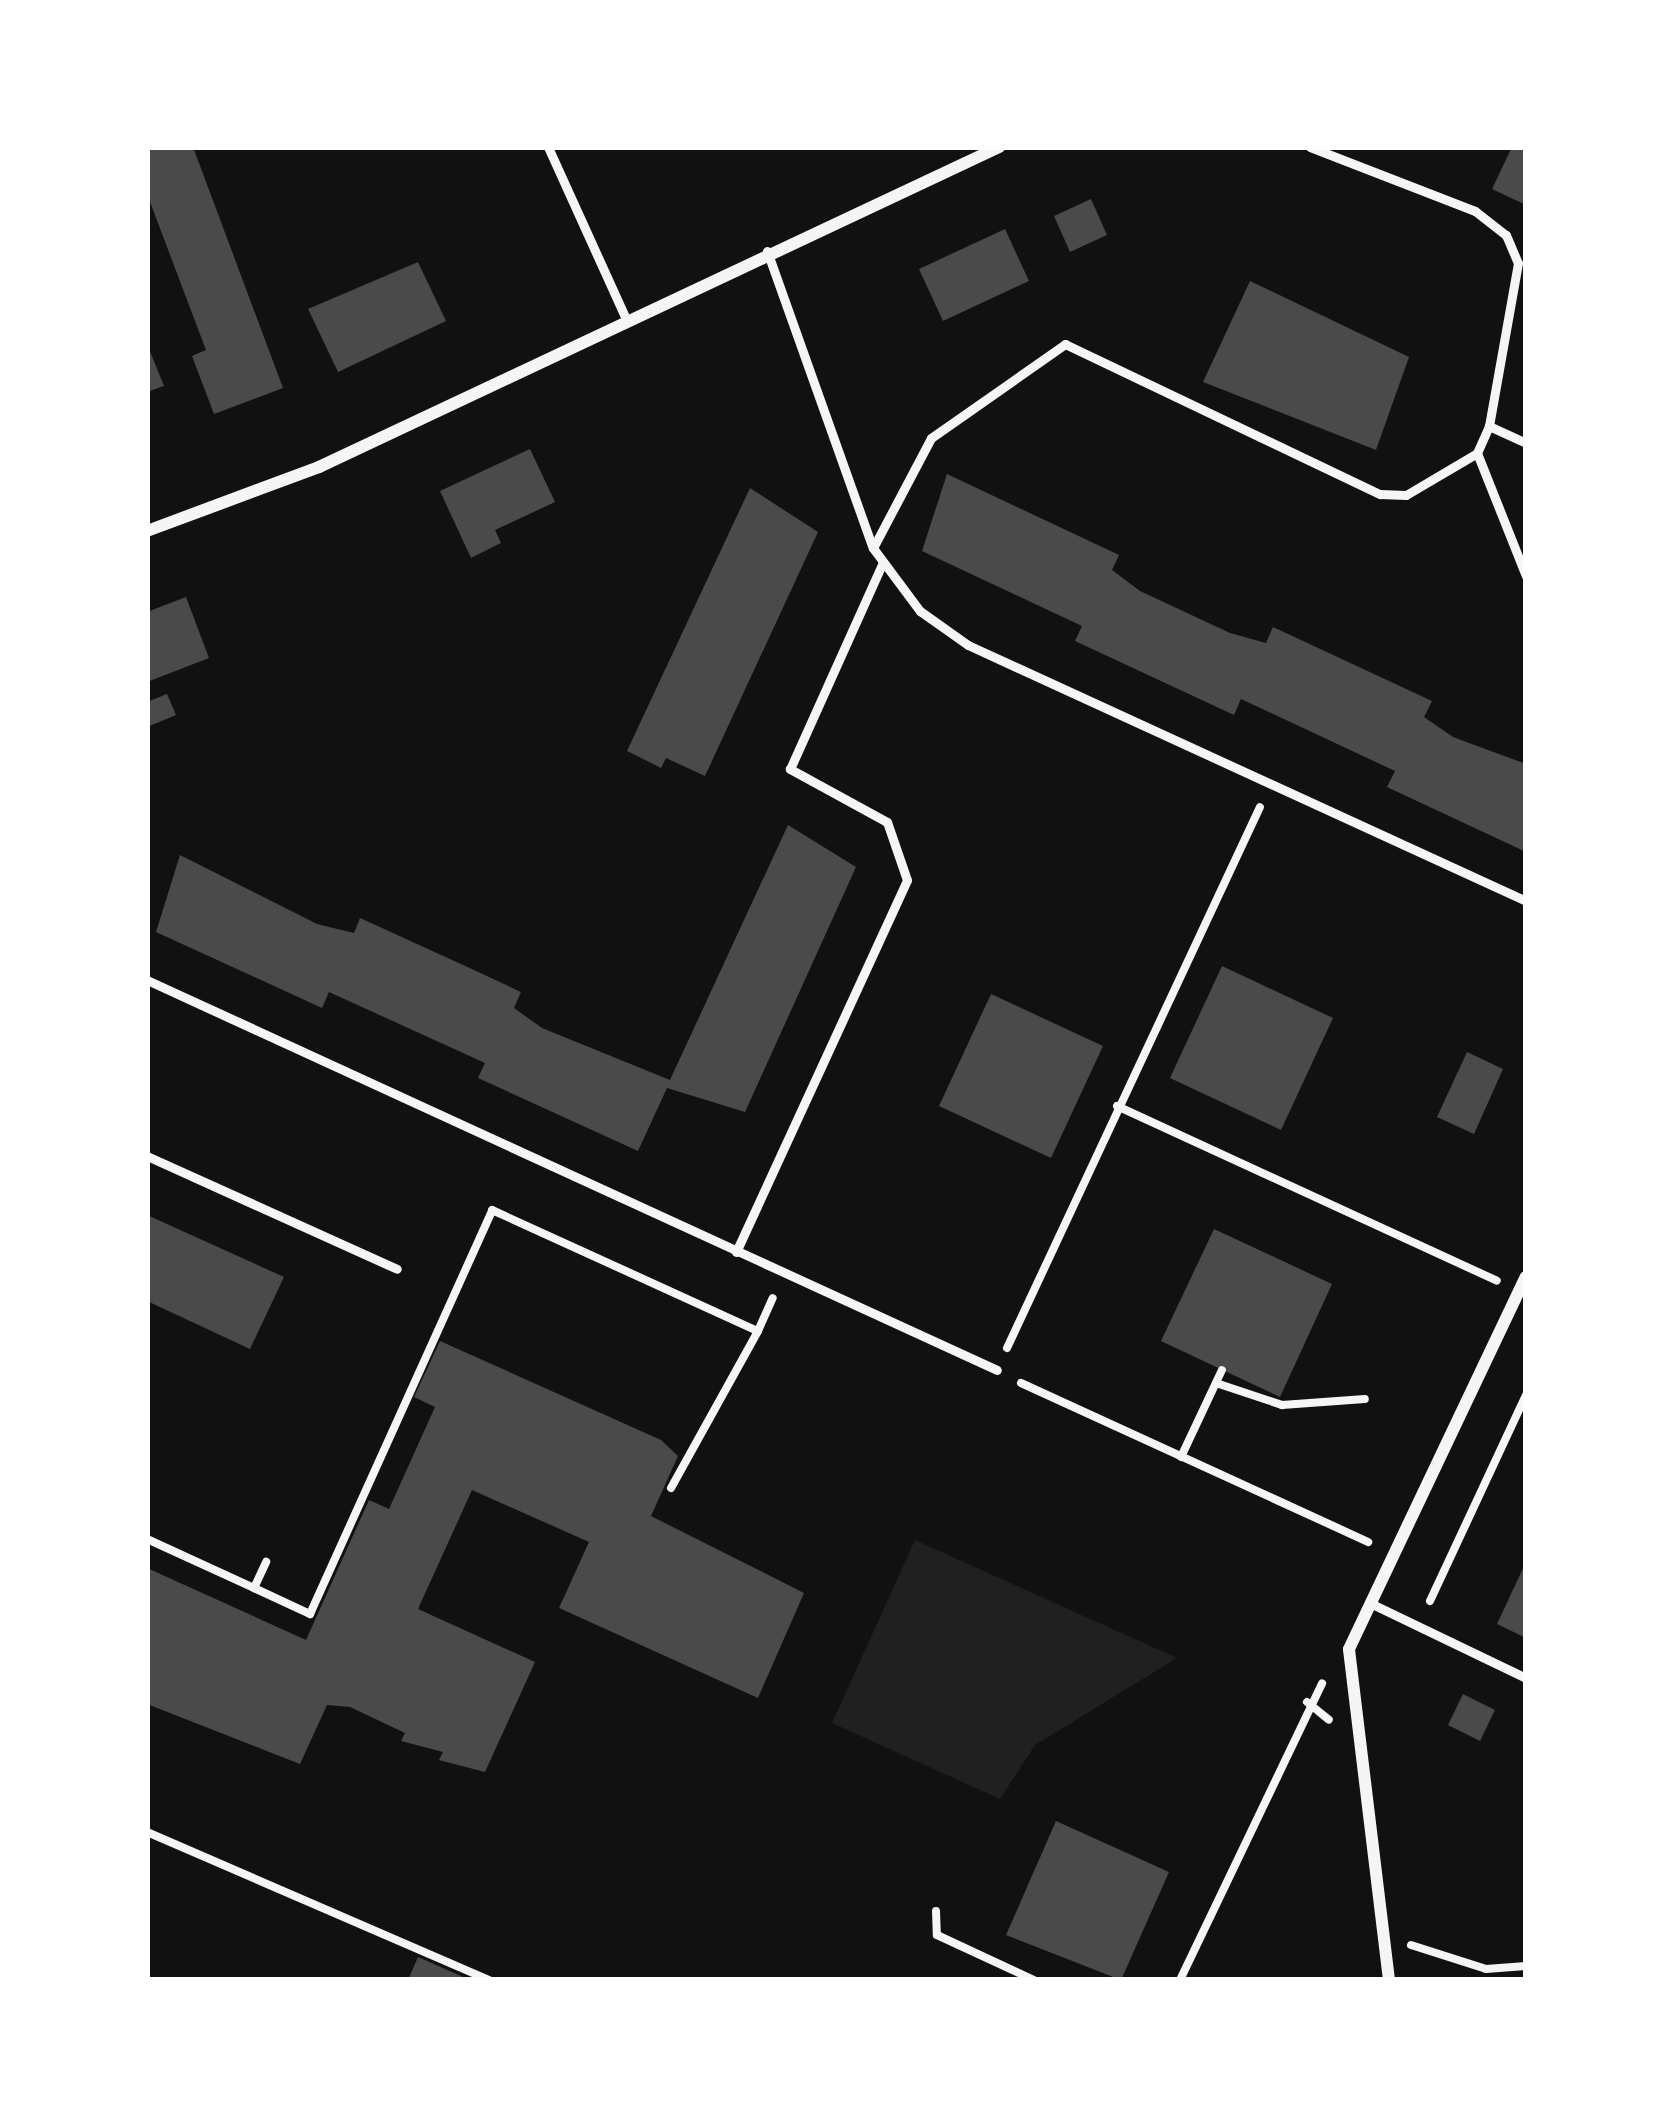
<!DOCTYPE html>
<html>
<head>
<meta charset="utf-8">
<style>
  body { margin:0 }
  #map { position:relative; width:1673px; height:2127px; overflow:hidden; background:#111; font-family:"Source Serif 4",serif }
  div>[style] { position:absolute }
  .green>* { inset:0; background:#202020 }
  .building>* { inset:0; background:#4a4a4a }
  .path>* { height:8px; margin:-4px; padding:0 4px; transform-origin:4px; border-radius:4px; background:#f5f5f5 }
  .service>* { height:9px; margin:-4.5px; padding:0 4.5px; transform-origin:4.5px; border-radius:4.5px; background:#f5f5f5 }
  .minor>* { height:12px; margin:-6px; padding:0 6px; transform-origin:6px; border-radius:6px; background:#f5f5f5 }
  span { translate:-50% -50%; white-space:nowrap; text-align:center; line-height:1.15; -webkit-text-stroke:9px #fff; paint-order:stroke }
  .frame { position:absolute; inset:0; border:150px solid #fff; pointer-events:none }
</style>
</head>
<body>
<div id="map">
  <div class="green">
    <i style="clip-path:polygon(915px 1540px,1177px 1658px,1035px 1745px,1000px 1799px,832px 1723px)"></i>
  </div>
  <div class="building">
    <i style="clip-path:polygon(147px 147px,193px 147px,283px 388px,214px 414px,192px 356px,206px 350px,147px 194px)"></i>
    <i style="clip-path:polygon(1512px 147px,1526px 147px,1526px 205px,1492px 189px)"></i>
    <i style="clip-path:polygon(1091px 199px,1107px 235px,1070px 252px,1054px 216px)"></i>
    <i style="clip-path:polygon(1005px 229px,1029px 281px,943px 321px,919px 269px)"></i>
    <i style="clip-path:polygon(418px 262px,446px 321px,338px 372px,308px 309px)"></i>
    <i style="clip-path:polygon(1250px 281px,1409px 357px,1376px 450px,1203px 382px)"></i>
    <i style="clip-path:polygon(147px 344px,164px 386px,147px 392px)"></i>
    <i style="clip-path:polygon(530px 449px,555px 502px,495px 530px,501px 543px,471px 558px,440px 491px)"></i>
    <i style="clip-path:polygon(947px 474px,1119px 555px,1112px 570px,1140px 591px,1230px 633px,1266px 643px,1273px 627px,1432px 701px,1424px 717px,1453px 737px,1526px 764px,1526px 852px,1387px 787px,1395px 771px,1241px 699px,1234px 715px,1075px 641px,1082px 626px,922px 551px)"></i>
    <i style="clip-path:polygon(750px 488px,818px 532px,705px 776px,666px 758px,661px 768px,627px 751px)"></i>
    <i style="clip-path:polygon(186px 597px,209px 658px,147px 682px,147px 612px)"></i>
    <i style="clip-path:polygon(167px 694px,176px 715px,147px 727px,147px 702px)"></i>
    <i style="clip-path:polygon(788px 825px,856px 867px,745px 1112px,667px 1088px,638px 1151px,478px 1078px,485px 1063px,329px 992px,322px 1008px,156px 932px,180px 855px,317px 924px,354px 933px,360px 918px,474px 970px,521px 992px,514px 1008px,542px 1028px,670px 1080px)"></i>
    <i style="clip-path:polygon(1222px 966px,1333px 1018px,1281px 1130px,1170px 1078px)"></i>
    <i style="clip-path:polygon(991px 994px,1103px 1046px,1051px 1158px,939px 1106px)"></i>
    <i style="clip-path:polygon(1467px 1052px,1503px 1069px,1474px 1134px,1437px 1117px)"></i>
    <i style="clip-path:polygon(147px 1215px,284px 1277px,250px 1349px,147px 1301px)"></i>
    <i style="clip-path:polygon(1214px 1229px,1332px 1284px,1280px 1397px,1161px 1341px)"></i>
    <i style="clip-path:polygon(440px 1341px,661px 1440px,678px 1456px,651px 1516px,804px 1593px,758px 1698px,559px 1608px,589px 1542px,472px 1490px,418px 1609px,535px 1662px,485px 1772px,439px 1760px,443px 1752px,401px 1741px,405px 1733px,350px 1707px,327px 1705px,300px 1764px,147px 1704px,147px 1568px,306px 1640px,369px 1500px,389px 1509px,435px 1407px,414px 1397px)"></i>
    <i style="clip-path:polygon(1526px 1562px,1526px 1638px,1497px 1624px)"></i>
    <i style="clip-path:polygon(1463px 1694px,1495px 1710px,1480px 1741px,1448px 1725px)"></i>
    <i style="clip-path:polygon(1056px 1821px,1169px 1872px,1121px 1980px,1006px 1935px)"></i>
    <i style="clip-path:polygon(418px 1957px,470px 1980px,408px 1980px)"></i>
  </div>
  <div class="path">
    <i style="left:1117px;top:1106px;width:418px;rotate:24.7deg"></i>
    <i style="left:1007px;top:1348px;width:597px;rotate:-64.94deg"></i>
    <i style="left:1021px;top:1383px;width:382px;rotate:24.6deg"></i>
    <i style="left:1216px;top:1383px;width:70px;rotate:18.4deg"></i>
    <i style="left:1282px;top:1405px;width:83px;rotate:-4.1deg"></i>
    <i style="left:1181px;top:1457px;width:96px;rotate:-64.8deg"></i>
    <i style="left:671px;top:1488px;width:179px;rotate:-61deg"></i>
    <i style="left:147px;top:1539px;width:118px;rotate:24.6deg"></i>
    <i style="left:254px;top:1588px;width:29px;rotate:-65deg"></i>
    <i style="left:254px;top:1588px;width:62px;rotate:24.9deg"></i>
    <i style="left:310px;top:1614px;width:443px;rotate:-65.7deg"></i>
    <i style="left:492px;top:1210px;width:292px;rotate:24.5deg"></i>
    <i style="left:758px;top:1331px;width:36px;rotate:-66deg"></i>
    <i style="left:1430px;top:1601px;width:227px;rotate:-65deg"></i>
    <i style="left:1307px;top:1702px;width:28px;rotate:39deg"></i>
    <i style="left:147px;top:1832px;width:373px;rotate:23.4deg"></i>
    <i style="left:936px;top:1911px;width:24px;rotate:88deg"></i>
    <i style="left:937px;top:1935px;width:107px;rotate:24.9deg"></i>
    <i style="left:1411px;top:1945px;width:79px;rotate:17.7deg"></i>
    <i style="left:1486px;top:1969px;width:40px;rotate:-4.3deg"></i>
    <i style="left:1180px;top:1980px;width:329px;rotate:-64.4deg"></i>
  </div>
  <div class="service">
    <i style="left:548px;top:147px;width:189px;rotate:65.6deg"></i>
    <i style="left:1310px;top:147px;width:177px;rotate:21.2deg"></i>
    <i style="left:1475px;top:211px;width:39px;rotate:38deg"></i>
    <i style="left:1506px;top:235px;width:30px;rotate:67deg"></i>
    <i style="left:1518px;top:263px;width:166px;rotate:100.1deg"></i>
    <i style="left:767px;top:251px;width:315px;rotate:70.4deg"></i>
    <i style="left:873px;top:548px;width:79px;rotate:53.3deg"></i>
    <i style="left:920px;top:611px;width:59px;rotate:35.3deg"></i>
    <i style="left:968px;top:645px;width:614px;rotate:24.64deg"></i>
    <i style="left:1526px;top:443px;width:41px;rotate:-155.3deg"></i>
    <i style="left:1489px;top:426px;width:30px;rotate:114deg"></i>
    <i style="left:1477px;top:453px;width:132px;rotate:68.3deg"></i>
    <i style="left:873px;top:548px;width:124px;rotate:-62.2deg"></i>
    <i style="left:931px;top:438px;width:164px;rotate:-35deg"></i>
    <i style="left:1065px;top:344px;width:349px;rotate:25.5deg"></i>
    <i style="left:1380px;top:494px;width:26px;rotate:2deg"></i>
    <i style="left:1406px;top:495px;width:82px;rotate:-30.6deg"></i>
    <i style="left:147px;top:980px;width:935px;rotate:24.65deg"></i>
    <i style="left:147px;top:1156px;width:274px;rotate:24.3deg"></i>
    <i style="left:736px;top:1252px;width:409px;rotate:-65.3deg"></i>
    <i style="left:907px;top:880px;width:61px;rotate:-109deg"></i>
    <i style="left:887px;top:822px;width:111px;rotate:-151.3deg"></i>
    <i style="left:790px;top:769px;width:225px;rotate:-65.8deg"></i>
    <i style="left:1370px;top:1603px;width:173px;rotate:25.7deg"></i>
  </div>
  <div class="minor">
    <i style="left:147px;top:531px;width:184px;rotate:-20.4deg"></i>
    <i style="left:319px;top:467px;width:752px;rotate:-25.2deg"></i>
    <i style="left:1389px;top:1980px;width:333px;rotate:-96.9deg"></i>
    <i style="left:1349px;top:1649px;width:412px;rotate:-64.6deg"></i>
  </div>
  <div class="frame"></div>
</div>
</body>
</html>
